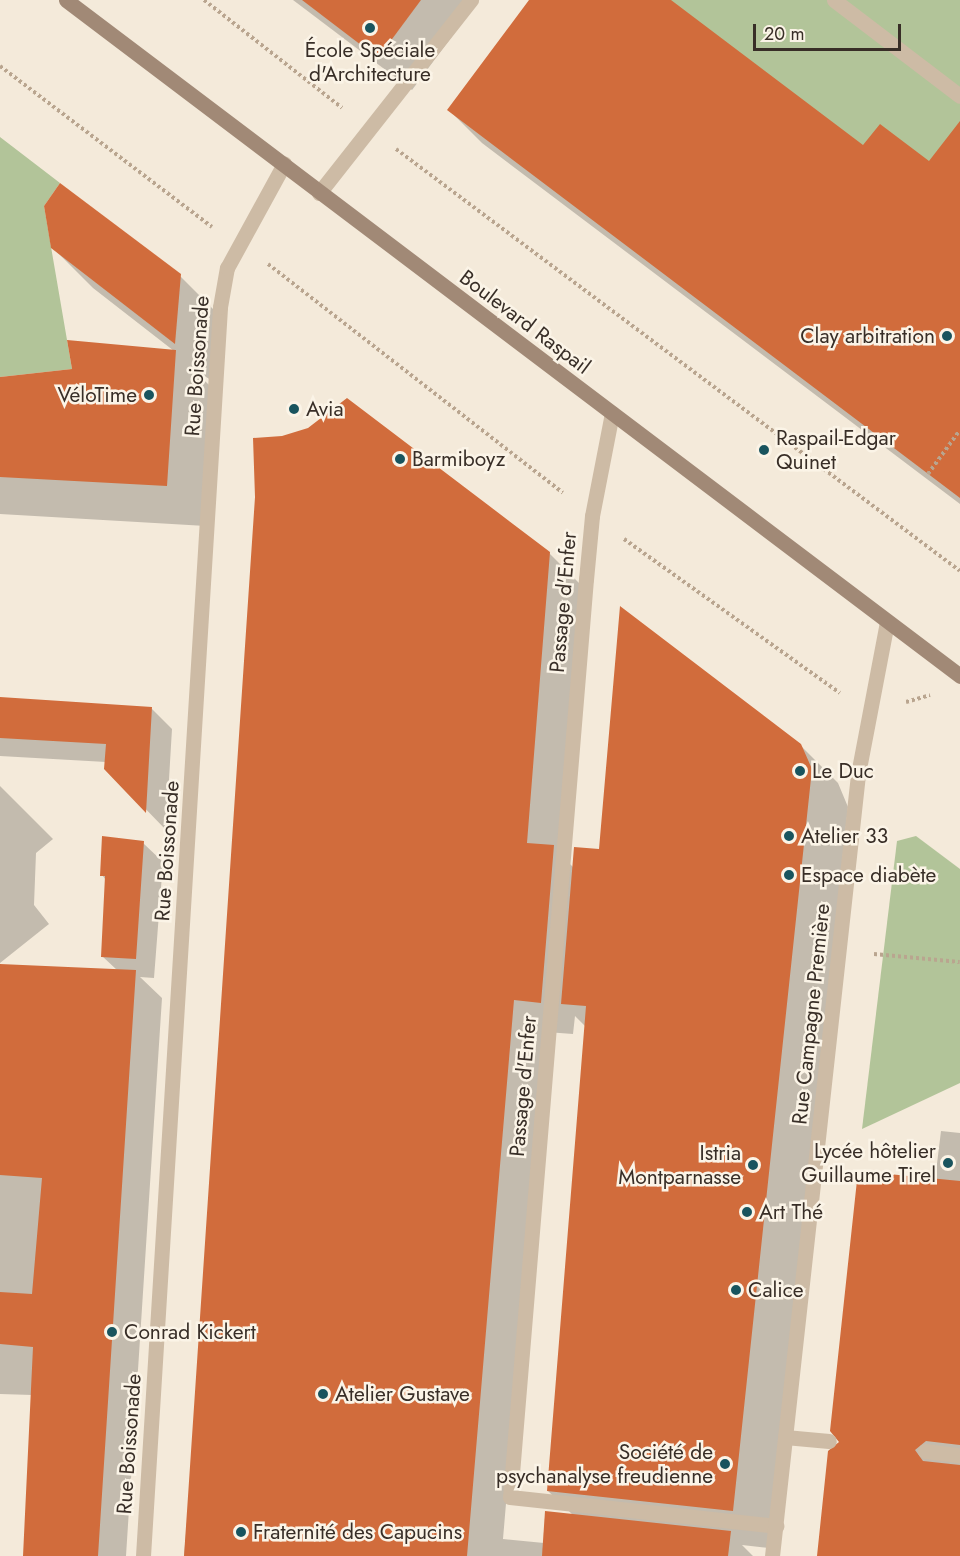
<!DOCTYPE html>
<html>
<head>
<meta charset="utf-8">
<style>
  body { margin:0 }
  #map { position:relative; width:960px; height:1556px; overflow:hidden; background:#f4eada; font-family:Jost,sans-serif }
  div>[style] { position:absolute }
  .green>* { inset:0; background:#b2c499 }
  .shadow>* { inset:0; background:#0003 }
  .building>* { inset:0; background:#d16c3c }
  .path>* { height:4px; margin-top:-2px; transform-origin:0; background:repeating-linear-gradient(90deg,#b9a58f 0 3px,transparent 0 6px) }
  .service>* { height:15px; margin:-7.5px; padding:0 7.5px; transform-origin:7.5px; border-radius:7.5px; background:#cdbba5 }
  .pedestrian>* { height:15px; margin:-7.5px; padding:0 7.5px; transform-origin:7.5px; border-radius:7.5px; background:#cdbba5 }
  .minor>* { height:15px; margin:-7.5px; padding:0 7.5px; transform-origin:7.5px; border-radius:7.5px; background:#cdbba5 }
  .secondary>* { height:15px; margin:-7.5px; padding:0 7.5px; transform-origin:7.5px; border-radius:7.5px; background:#a18976 }
  .dots>* { width:16px; height:16px; translate:-50% -50%; box-sizing:border-box; border:3px solid #fbf4e7; border-radius:50% }
  span { translate:-50% -50%; white-space:nowrap; text-align:center; line-height:1.15; -webkit-text-stroke:5px #fbf4e7; paint-order:stroke }
  .poi-label { font-size:21px; color:#382e27 }
  .right { translate:-100% -50%; text-align:right }
  .left { translate:0 -50%; text-align:left }
  .street-label { font-size:21px; color:#382e27 }
  .scale { position:absolute; left:753px; top:24px; width:148px; height:27px; box-sizing:border-box; border:3px solid #382e27; border-top:0; padding-left:8px; font-size:18px; line-height:21px; white-space:nowrap; color:#382e27; -webkit-text-stroke:4px #fbf4e7; paint-order:stroke }
</style>
</head>
<body>
<div id="map">
  <div class="green">
    <i style="clip-path:polygon(668px 0,960px 0,960px 220px)"></i>
    <i style="clip-path:polygon(0 137px,60px 183px,44px 206px,72px 369px,0 377px)"></i>
    <i style="clip-path:polygon(916px 836px,960px 869px,960px 1083px,862px 1129px,897px 841px)"></i>
  </div>
  <div class="shadow">
    <i style="clip-path:polygon(293px 0,479px 0,412px 90px)"></i>
    <i style="clip-path:polygon(531px 0,668px 0,863px 147px,930px 164px,960px 159px,960px 504px,482px 143px,449px 110px)"></i>
    <i style="clip-path:polygon(52px 247px,180px 276px,220px 316px,214px 382px,192px 368px,215px 391px,206px 526px,0 514px,0 379px,73px 370px,174px 351px,93px 288px)"></i>
    <i style="clip-path:polygon(evenodd,549px 553px,582px 586px,560px 854px,573px 867px,800px 745px,838px 783px,848px 807px,769px 1548px,742px 1545px,753px 1556px,184px 1556px,201px 1363px,549px 553px,575px 1016px,586px 1027px,548px 1491px,573px 1515px,544px 1543px,503px 1539px,546px 1032px,573px 1034px,575px 1016px)"></i>
    <i style="clip-path:polygon(0 699px,152px 709px,172px 729px,166px 830px,106px 768px,106px 762px,0 756px)"></i>
    <i style="clip-path:polygon(0 786px,53px 839px,36px 853px,34px 905px,49px 924px,0 963px)"></i>
    <i style="clip-path:polygon(143px 843px,163px 862px,154px 978px,140px 977px,162px 998px,126px 1556px,24px 1556px,32px 1395px,0 1394px,0 965px,117px 970px,102px 956px,106px 880px,102px 875px)"></i>
    <i style="clip-path:polygon(941px 1131px,960px 1133px,960px 1556px,819px 1556px,841px 1443px,935px 1180px)"></i>
  </div>
  <div class="building">
    <i style="clip-path:polygon(302px 0,421px 0,378px 58px)"></i>
    <i style="clip-path:polygon(529px 0,671px 0,863px 145px,880px 124px,929px 161px,960px 121px,960px 498px,447px 110px)"></i>
    <i style="clip-path:polygon(60px 183px,181px 274px,175px 344px,51px 248px,44px 206px)"></i>
    <i style="clip-path:polygon(67px 340px,176px 350px,167px 486px,0 477px,0 377px,72px 369px)"></i>
    <i style="clip-path:polygon(347px 398px,550px 552px,527px 843px,554px 845px,541px 1003px,514px 1000px,467px 1556px,184px 1556px,255px 497px,253px 438px,282px 436px,308px 428px)"></i>
    <i style="clip-path:polygon(620px 606px,801px 744px,812px 769px,733px 1511px,547px 1491px,586px 1006px,561px 1004px,574px 847px,599px 849px)"></i>
    <i style="clip-path:polygon(0 697px,152px 707px,146px 813px,104px 769px,106px 744px,0 738px)"></i>
    <i style="clip-path:polygon(102px 836px,144px 841px,136px 959px,101px 957px,105px 876px,100px 876px)"></i>
    <i style="clip-path:polygon(0 964px,136px 970px,98px 1556px,23px 1556px,33px 1347px,0 1344px,0 1292px,32px 1294px,42px 1178px,0 1175px)"></i>
    <i style="clip-path:polygon(858px 1171px,960px 1181px,960px 1445px,926px 1441px,915px 1450px,923px 1461px,960px 1465px,960px 1556px,817px 1556px,828px 1451px,839px 1442px,830px 1431px)"></i>
    <i style="clip-path:polygon(545px 1511px,731px 1531px,728px 1556px,542px 1556px)"></i>
  </div>
  <div class="path">
    <i style="left:204px;top:0;width:175px;rotate:38deg"></i>
    <i style="left:0;top:66px;width:266px;rotate:37.2deg"></i>
    <i style="left:396px;top:149px;width:704px;rotate:36.8deg"></i>
    <i style="left:268px;top:264px;width:373px;rotate:37.8deg"></i>
    <i style="left:928px;top:474px;width:54px;rotate:-54deg"></i>
    <i style="left:624px;top:539px;width:265px;rotate:35.5deg"></i>
    <i style="left:906px;top:702px;width:25px;rotate:-16deg"></i>
    <i style="left:874px;top:954px;width:86px;rotate:5.3deg"></i>
  </div>
  <div class="service">
    <i style="left:834px;top:0;width:158px;rotate:37.3deg"></i>
    <i style="left:319px;top:193px;width:246px;rotate:-51.8deg"></i>
    <i style="left:785px;top:1437px;width:44px;rotate:5.2deg"></i>
    <i style="left:925px;top:1451px;width:35px;rotate:7deg"></i>
  </div>
  <div class="pedestrian">
    <i style="left:612px;top:413px;width:105px;rotate:101deg"></i>
    <i style="left:592px;top:516px;width:63px;rotate:95.4deg"></i>
    <i style="left:586px;top:579px;width:921px;rotate:94.73deg"></i>
    <i style="left:510px;top:1497px;width:268px;rotate:6.2deg"></i>
  </div>
  <div class="minor">
    <i style="left:143px;top:1556px;width:1251px;rotate:-86.47deg"></i>
    <i style="left:220px;top:307px;width:40px;rotate:-80deg"></i>
    <i style="left:227px;top:268px;width:119px;rotate:-61.3deg"></i>
    <i style="left:772px;top:1556px;width:787px;rotate:-83.72deg"></i>
    <i style="left:858px;top:774px;width:155px;rotate:-79.2deg"></i>
  </div>
  <div class="secondary">
    <i style="left:66px;top:0;width:1121px;rotate:37.09deg"></i>
  </div>
  <div class="dots">
    <i style="left:370px;top:28px;background:#19545e"></i>
    <i style="left:947px;top:336px;background:#19545e"></i>
    <i style="left:149px;top:395px;background:#19545e"></i>
    <i style="left:294px;top:409px;background:#19545e"></i>
    <i style="left:764px;top:450px;background:#19545e"></i>
    <i style="left:400px;top:459px;background:#19545e"></i>
    <i style="left:800px;top:771px;background:#19545e"></i>
    <i style="left:789px;top:836px;background:#19545e"></i>
    <i style="left:789px;top:875px;background:#19545e"></i>
    <i style="left:948px;top:1163px;background:#19545e"></i>
    <i style="left:753px;top:1165px;background:#19545e"></i>
    <i style="left:747px;top:1212px;background:#19545e"></i>
    <i style="left:736px;top:1290px;background:#19545e"></i>
    <i style="left:112px;top:1332px;background:#19545e"></i>
    <i style="left:323px;top:1394px;background:#19545e"></i>
    <i style="left:725px;top:1464px;background:#19545e"></i>
    <i style="left:241px;top:1532px;background:#19545e"></i>
  </div>
  <div class="poi-label">
    <span style="left:370px;top:62px">École Spéciale<br>d'Architecture</span>
    <span class="right" style="left:935px;top:336px">Clay arbitration</span>
    <span class="right" style="left:137px;top:395px">VéloTime</span>
    <span class="left" style="left:306px;top:409px">Avia</span>
    <span class="left" style="left:776px;top:450px">Raspail-Edgar<br>Quinet</span>
    <span class="left" style="left:412px;top:459px">Barmiboyz</span>
    <span class="left" style="left:812px;top:771px">Le Duc</span>
    <span class="left" style="left:801px;top:836px">Atelier 33</span>
    <span class="left" style="left:801px;top:875px">Espace diabète</span>
    <span class="right" style="left:936px;top:1163px">Lycée hôtelier<br>Guillaume Tirel</span>
    <span class="right" style="left:741px;top:1165px">Istria<br>Montparnasse</span>
    <span class="left" style="left:759px;top:1212px">Art Thé</span>
    <span class="left" style="left:748px;top:1290px">Calice</span>
    <span class="left" style="left:124px;top:1332px">Conrad Kickert</span>
    <span class="left" style="left:335px;top:1394px">Atelier Gustave</span>
    <span class="right" style="left:713px;top:1464px">Société de<br>psychanalyse freudienne</span>
    <span class="left" style="left:253px;top:1532px">Fraternité des Capucins</span>
  </div>
  <div class="street-label">
    <span style="left:525px;top:322px;rotate:37deg">Boulevard Raspail</span>
    <span style="left:197px;top:366px;rotate:-86deg">Rue Boissonade</span>
    <span style="left:563px;top:602px;rotate:-85deg">Passage d'Enfer</span>
    <span style="left:167px;top:851px;rotate:-86deg">Rue Boissonade</span>
    <span style="left:811px;top:1014px;rotate:-84deg">Rue Campagne Première</span>
    <span style="left:523px;top:1086px;rotate:-85deg">Passage d'Enfer</span>
    <span style="left:129px;top:1444px;rotate:-86deg">Rue Boissonade</span>
  </div>
  <div class="scale">20 m</div>
</div>
</body>
</html>
